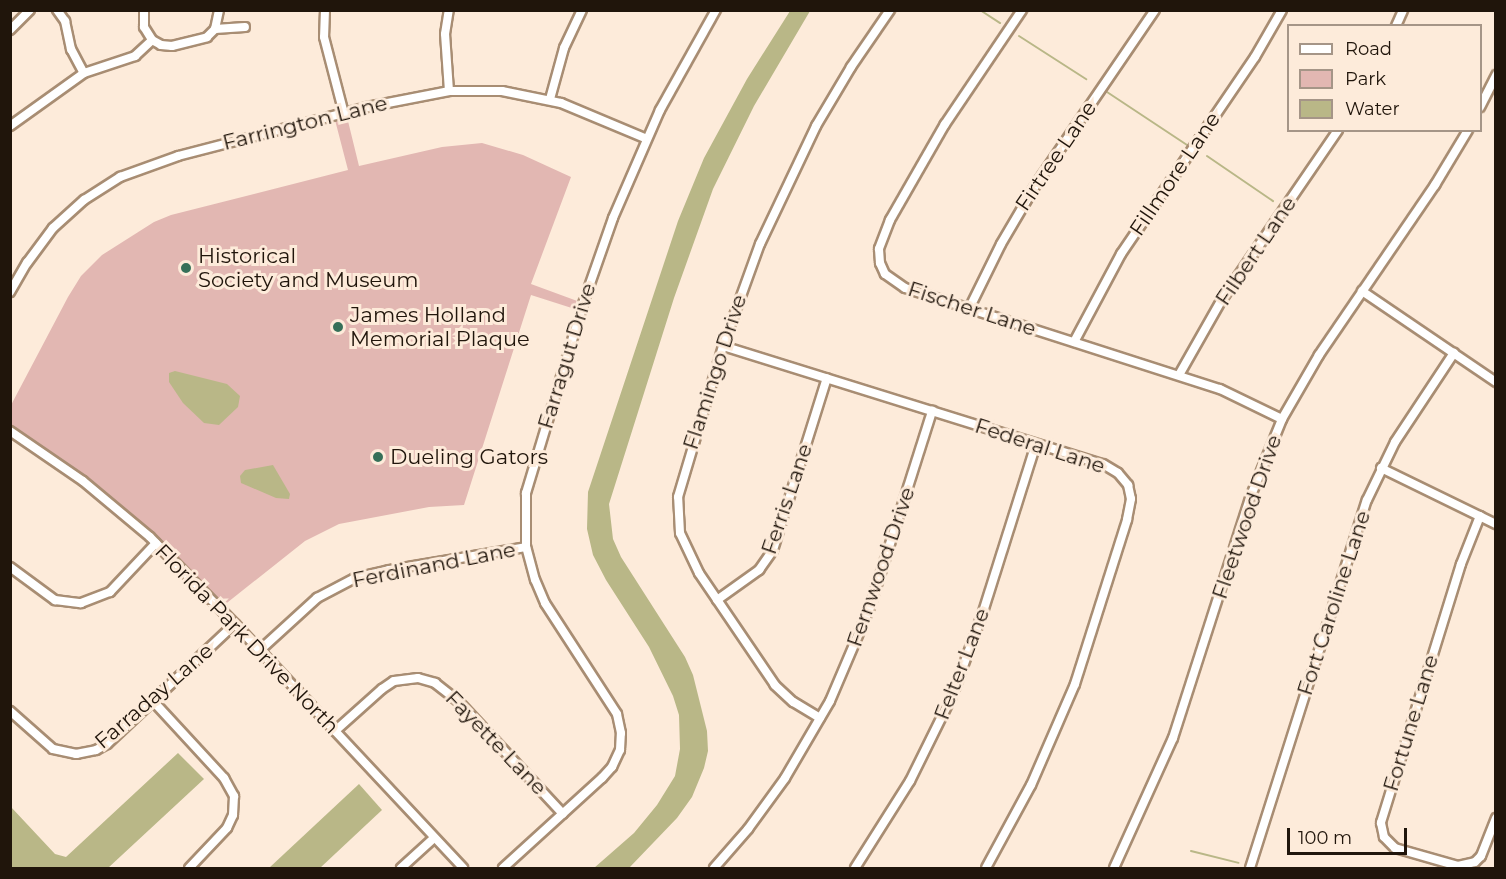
<!DOCTYPE html>
<html>
<head>
<meta charset="utf-8">
<style>
  body { margin:0 }
  #map { position:relative; width:1506px; height:879px; overflow:hidden; background:#fdebda; font-family:Montserrat,sans-serif }
  div>[style] { position:absolute }
  [style*='--x'] { left:calc(var(--x)*1px); top:calc(var(--y)*1px); width:calc(var(--w)*1px); rotate:calc(var(--a)*1deg) }
  .green>* { inset:0; background:#e2b7b2 }
  .water>* { inset:0; background:#b9b787 }
  .stream>* { height:2px; margin:-1px; padding:0 1px; transform-origin:1px; border-radius:1px; background:#b9b787 }
  .roads { filter:drop-shadow(2px 0 #a88d73) drop-shadow(-2px 0 #a88d73) drop-shadow(0 2px #a88d73) drop-shadow(0 -2px #a88d73) }
  .minor>* { height:8px; margin:-4px; padding:0 4px; transform-origin:4px; border-radius:4px; background:#fff }
  .dots>* { width:16px; height:16px; translate:-50% -50%; box-sizing:border-box; border:3px solid #fdebda; border-radius:50% }
  span { translate:-50% -50%; white-space:nowrap; text-align:center; line-height:1.15; -webkit-text-stroke:6px #fdebda; paint-order:stroke }
  .street-label { font-size:21px; color:#20150b }
  .poi-label { font-size:21px; color:#20150b }
  .left { translate:0 -50%; text-align:left }
  .frame { position:absolute; inset:0; border:12px solid #20150b; pointer-events:none }
  .legend { position:absolute; left:1287px; top:24px; width:195px; height:108px; box-sizing:border-box; background:#fdebda; border:2px solid #a59587; margin:0; padding:8px 10px; list-style:none; font-size:18px; color:#20150b }
  .legend li { display:flex; align-items:center; gap:12px; height:30px }
  .legend b { width:30px; border:2px solid #a59587 }
  .scale { position:absolute; left:1287px; top:828px; width:120px; height:27px; box-sizing:border-box; border:3px solid #20150b; border-top:0; padding-left:8px; font-size:18px; line-height:21px; white-space:nowrap; color:#20150b; -webkit-text-stroke:4px #fdebda; paint-order:stroke }
</style>
</head>
<body>
<div id="map">
  <div class="green">
    <i style="clip-path:polygon(347px 117px,359px 166px,442px 147px,482px 143px,523px 155px,571px 177px,531px 284px,580px 302px,578px 310px,531px 295px,464px 505px,429px 507px,339px 524px,305px 541px,223px 606px,114px 503px,57px 457px,11px 427px,10px 407px,68px 297px,81px 276px,102px 255px,154px 222px,171px 215px,348px 170px,335px 120px)"></i>
  </div>
  <div class="water">
    <i style="clip-path:polygon(790px 11px,810px 11px,754px 106px,713px 189px,674px 298px,609px 504px,613px 539px,621px 557px,685px 657px,693px 675px,707px 731px,708px 751px,704px 768px,692px 797px,677px 818px,629px 868px,594px 868px,634px 833px,657px 805px,675px 776px,680px 749px,679px 715px,673px 696px,649px 647px,606px 580px,593px 555px,587px 529px,588px 492px,678px 221px,704px 158px,747px 79px)"></i>
    <i style="clip-path:polygon(175px 371px,227px 384px,240px 396px,238px 407px,219px 425px,204px 423px,183px 403px,169px 382px,169px 373px)"></i>
    <i style="clip-path:polygon(273px 465px,290px 494px,289px 499px,276px 498px,241px 483px,240px 476px,245px 470px)"></i>
    <i style="clip-path:polygon(178px 753px,204px 779px,108px 868px,11px 868px,11px 807px,55px 854px,66px 857px)"></i>
    <i style="clip-path:polygon(359px 784px,382px 810px,320px 868px,269px 868px)"></i>
  </div>
  <div class="stream">
    <i style="--x:980;--y:10;--w:24;--a:33"></i>
    <i style="--x:1019;--y:36;--w:80;--a:32.7"></i>
    <i style="--x:1107;--y:92;--w:96;--a:33.5"></i>
    <i style="--x:1207;--y:156;--w:80;--a:34.3"></i>
    <i style="--x:1191;--y:851;--w:49;--a:14"></i>
  </div>
  <div class="roads">
    <div class="minor">
      <i style="--x:57;--y:10;--w:14;--a:54"></i>
      <i style="--x:65;--y:21;--w:29;--a:78"></i>
      <i style="--x:71;--y:49;--w:27;--a:62"></i>
      <i style="--x:144;--y:10;--w:17;--a:90"></i>
      <i style="--x:144;--y:27;--w:15;--a:58"></i>
      <i style="--x:325;--y:10;--w:27;--a:92"></i>
      <i style="--x:324;--y:37;--w:80;--a:75.4"></i>
      <i style="--x:1022;--y:10;--w:138;--a:124"></i>
      <i style="--x:945;--y:124;--w:111;--a:119.8"></i>
      <i style="--x:890;--y:220;--w:31;--a:111"></i>
      <i style="--x:879;--y:249;--w:14;--a:86"></i>
      <i style="--x:880;--y:263;--w:12;--a:66"></i>
      <i style="--x:885;--y:274;--w:24;--a:35"></i>
      <i style="--x:905;--y:288;--w:331;--a:17.8"></i>
      <i style="--x:1220;--y:389;--w:69;--a:25.8"></i>
      <i style="--x:1396;--y:26;--w:17;--a:-66"></i>
      <i style="--x:215;--y:29;--w:19;--a:-78"></i>
      <i style="--x:10;--y:30;--w:28;--a:-45"></i>
      <i style="--x:449;--y:91;--w:57;--a:-94"></i>
      <i style="--x:445;--y:34;--w:24;--a:-81"></i>
      <i style="--x:550;--y:99;--w:53;--a:-74.6"></i>
      <i style="--x:564;--y:48;--w:42;--a:-64.7"></i>
      <i style="--x:1480;--y:107;--w:36;--a:-63"></i>
      <i style="--x:10;--y:126;--w:91;--a:-35.6"></i>
      <i style="--x:84;--y:73;--w:54;--a:-18.4"></i>
      <i style="--x:135;--y:56;--w:23;--a:-43"></i>
      <i style="--x:152;--y:40;--w:10;--a:29"></i>
      <i style="--x:161;--y:45;--w:11;--a:5"></i>
      <i style="--x:172;--y:46;--w:36;--a:-14"></i>
      <i style="--x:207;--y:37;--w:11;--a:-45"></i>
      <i style="--x:215;--y:29;--w:30;--a:-4"></i>
      <i style="--x:1362;--y:291;--w:162;--a:34.2"></i>
      <i style="--x:10;--y:292;--w:34;--a:-60"></i>
      <i style="--x:27;--y:263;--w:44;--a:-53.4"></i>
      <i style="--x:53;--y:228;--w:42;--a:-42.1"></i>
      <i style="--x:84;--y:200;--w:43;--a:-32.6"></i>
      <i style="--x:120;--y:177;--w:62;--a:-19.9"></i>
      <i style="--x:178;--y:156;--w:195;--a:-14.5"></i>
      <i style="--x:367;--y:107;--w:84;--a:-11"></i>
      <i style="--x:449;--y:91;--w:53;--a:0"></i>
      <i style="--x:502;--y:91;--w:60;--a:11.5"></i>
      <i style="--x:561;--y:103;--w:93;--a:22.7"></i>
      <i style="--x:969;--y:309;--w:72;--a:-63.8"></i>
      <i style="--x:1001;--y:244;--w:71;--a:-59.5"></i>
      <i style="--x:1037;--y:183;--w:209;--a:-55.7"></i>
      <i style="--x:1074;--y:342;--w:100;--a:-61.9"></i>
      <i style="--x:1121;--y:254;--w:238;--a:-55.8"></i>
      <i style="--x:1255;--y:57;--w:54;--a:-60.1"></i>
      <i style="--x:723;--y:346;--w:398;--a:17.3"></i>
      <i style="--x:1103;--y:464;--w:17;--a:31"></i>
      <i style="--x:1118;--y:473;--w:16;--a:50"></i>
      <i style="--x:1128;--y:485;--w:14;--a:78"></i>
      <i style="--x:1131;--y:499;--w:21;--a:101"></i>
      <i style="--x:1127;--y:520;--w:172;--a:107.6"></i>
      <i style="--x:1075;--y:684;--w:110;--a:113.5"></i>
      <i style="--x:1031;--y:785;--w:94;--a:118.5"></i>
      <i style="--x:1179;--y:375;--w:85;--a:-60.4"></i>
      <i style="--x:1221;--y:301;--w:207;--a:-55.6"></i>
      <i style="--x:10;--y:431;--w:88;--a:34.4"></i>
      <i style="--x:83;--y:481;--w:87;--a:39.9"></i>
      <i style="--x:150;--y:537;--w:122;--a:45.7"></i>
      <i style="--x:235;--y:624;--w:334;--a:46.9"></i>
      <i style="--x:1381;--y:468;--w:128;--a:26"></i>
      <i style="--x:1480;--y:516;--w:52;--a:111.6"></i>
      <i style="--x:1461;--y:564;--w:271;--a:107.2"></i>
      <i style="--x:1381;--y:823;--w:14;--a:78"></i>
      <i style="--x:1384;--y:837;--w:16;--a:45"></i>
      <i style="--x:1395;--y:848;--w:66;--a:15.9"></i>
      <i style="--x:1458;--y:866;--w:17;--a:-13"></i>
      <i style="--x:1475;--y:862;--w:8;--a:-45"></i>
      <i style="--x:1481;--y:856;--w:41;--a:-68.5"></i>
      <i style="--x:10;--y:567;--w:56;--a:36.3"></i>
      <i style="--x:55;--y:600;--w:26;--a:7"></i>
      <i style="--x:81;--y:603;--w:31;--a:-21"></i>
      <i style="--x:110;--y:592;--w:67;--a:-46.8"></i>
      <i style="--x:717;--y:600;--w:52;--a:-35.5"></i>
      <i style="--x:759;--y:570;--w:24;--a:-55"></i>
      <i style="--x:773;--y:550;--w:180;--a:-72.6"></i>
      <i style="--x:259;--y:651;--w:79;--a:-42.4"></i>
      <i style="--x:317;--y:598;--w:43;--a:-27.8"></i>
      <i style="--x:355;--y:578;--w:35;--a:-13"></i>
      <i style="--x:389;--y:570;--w:139;--a:-9.5"></i>
      <i style="--x:153;--y:701;--w:105;--a:47.3"></i>
      <i style="--x:224;--y:778;--w:21;--a:61"></i>
      <i style="--x:234;--y:796;--w:19;--a:93"></i>
      <i style="--x:233;--y:815;--w:14;--a:115"></i>
      <i style="--x:227;--y:828;--w:55;--a:133.5"></i>
      <i style="--x:10;--y:711;--w:57;--a:41.5"></i>
      <i style="--x:53;--y:749;--w:24;--a:12"></i>
      <i style="--x:76;--y:754;--w:20;--a:-11"></i>
      <i style="--x:96;--y:750;--w:13;--a:-29"></i>
      <i style="--x:107;--y:744;--w:175;--a:-43.2"></i>
      <i style="--x:820;--y:718;--w:31;--a:-149"></i>
      <i style="--x:793;--y:702;--w:25;--a:-137"></i>
      <i style="--x:775;--y:685;--w:135;--a:-124.2"></i>
      <i style="--x:699;--y:573;--w:44;--a:-115.4"></i>
      <i style="--x:680;--y:533;--w:36;--a:-93"></i>
      <i style="--x:678;--y:497;--w:158;--a:-73.4"></i>
      <i style="--x:723;--y:346;--w:109;--a:-70.1"></i>
      <i style="--x:760;--y:244;--w:131;--a:-64.6"></i>
      <i style="--x:816;--y:126;--w:69;--a:-59.3"></i>
      <i style="--x:851;--y:67;--w:69;--a:-55.6"></i>
      <i style="--x:335;--y:731;--w:63;--a:-41.8"></i>
      <i style="--x:382;--y:689;--w:14;--a:-34"></i>
      <i style="--x:394;--y:681;--w:24;--a:-7"></i>
      <i style="--x:418;--y:678;--w:18;--a:16"></i>
      <i style="--x:435;--y:683;--w:29;--a:38"></i>
      <i style="--x:458;--y:701;--w:154;--a:47.1"></i>
      <i style="--x:401;--y:868;--w:45;--a:-42.3"></i>
      <i style="--x:503;--y:868;--w:134;--a:-42.3"></i>
      <i style="--x:602;--y:778;--w:15;--a:-48"></i>
      <i style="--x:612;--y:767;--w:19;--a:-65"></i>
      <i style="--x:620;--y:750;--w:17;--a:-87"></i>
      <i style="--x:621;--y:733;--w:19;--a:-102"></i>
      <i style="--x:617;--y:714;--w:132;--a:-123"></i>
      <i style="--x:545;--y:603;--w:25;--a:-113"></i>
      <i style="--x:535;--y:580;--w:34;--a:-105"></i>
      <i style="--x:526;--y:547;--w:54;--a:-90"></i>
      <i style="--x:526;--y:493;--w:201;--a:-73.2"></i>
      <i style="--x:584;--y:301;--w:88;--a:-70.7"></i>
      <i style="--x:613;--y:218;--w:118;--a:-66.5"></i>
      <i style="--x:660;--y:110;--w:115;--a:-60.8"></i>
      <i style="--x:714;--y:868;--w:52;--a:-48.9"></i>
      <i style="--x:748;--y:829;--w:63;--a:-54"></i>
      <i style="--x:785;--y:778;--w:89;--a:-59.7"></i>
      <i style="--x:830;--y:701;--w:102;--a:-66.9"></i>
      <i style="--x:870;--y:607;--w:206;--a:-72.4"></i>
      <i style="--x:855;--y:868;--w:103;--a:-57.7"></i>
      <i style="--x:910;--y:781;--w:97;--a:-63.7"></i>
      <i style="--x:953;--y:694;--w:87;--a:-69.9"></i>
      <i style="--x:983;--y:612;--w:176;--a:-72.5"></i>
      <i style="--x:1114;--y:868;--w:143;--a:-65.6"></i>
      <i style="--x:1173;--y:738;--w:252;--a:-72.2"></i>
      <i style="--x:1250;--y:498;--w:85;--a:-67.9"></i>
      <i style="--x:1282;--y:419;--w:74;--a:-60"></i>
      <i style="--x:1319;--y:355;--w:206;--a:-55.7"></i>
      <i style="--x:1435;--y:185;--w:64;--a:-59"></i>
      <i style="--x:1250;--y:868;--w:386;--a:-72.4"></i>
      <i style="--x:1367;--y:500;--w:64;--a:-64.2"></i>
      <i style="--x:1395;--y:442;--w:107;--a:-56.5"></i>
    </div>
  </div>
  <div class="dots">
    <i style="left:186px;top:268px;background:#367059"></i>
    <i style="left:338px;top:327px;background:#367059"></i>
    <i style="left:378px;top:457px;background:#367059"></i>
  </div>
  <div class="street-label">
    <span style="left:305px;top:123px;rotate:-14deg">Farrington Lane</span>
    <span style="left:1056px;top:156px;rotate:-56deg">Firtree Lane</span>
    <span style="left:1175px;top:174px;rotate:-56deg">Fillmore Lane</span>
    <span style="left:1256px;top:251px;rotate:-56deg">Filbert Lane</span>
    <span style="left:972px;top:309px;rotate:18deg">Fischer Lane</span>
    <span style="left:567px;top:356px;rotate:-73deg">Farragut Drive</span>
    <span style="left:715px;top:372px;rotate:-72deg">Flamingo Drive</span>
    <span style="left:1040px;top:446px;rotate:18deg">Federal Lane</span>
    <span style="left:787px;top:499px;rotate:-71deg">Ferris Lane</span>
    <span style="left:1247px;top:517px;rotate:-71deg">Fleetwood Drive</span>
    <span style="left:434px;top:565px;rotate:-11deg">Ferdinand Lane</span>
    <span style="left:881px;top:567px;rotate:-71deg">Fernwood Drive</span>
    <span style="left:1334px;top:603px;rotate:-72deg">Fort Caroline Lane</span>
    <span style="left:247px;top:639px;rotate:46deg">Florida Park Drive North</span>
    <span style="left:962px;top:664px;rotate:-69deg">Felter Lane</span>
    <span style="left:154px;top:696px;rotate:-41deg">Farraday Lane</span>
    <span style="left:1411px;top:723px;rotate:-73deg">Fortune Lane</span>
    <span style="left:496px;top:743px;rotate:46deg">Fayette Lane</span>
  </div>
  <div class="poi-label">
    <span class="left" style="left:198px;top:268px">Historical<br>Society and Museum</span>
    <span class="left" style="left:350px;top:327px">James Holland<br>Memorial Plaque</span>
    <span class="left" style="left:390px;top:457px">Dueling Gators</span>
  </div>
  <div class="frame"></div>
  <ul class="legend">
  <li><b style="height:8px;background:#fff"></b>Road</li>
  <li><b style="height:16px;background:#e2b7b2"></b>Park</li>
  <li><b style="height:16px;background:#b9b787"></b>Water</li>
  </ul>
  <div class="scale">100 m</div>
</div>
</body>
</html>
